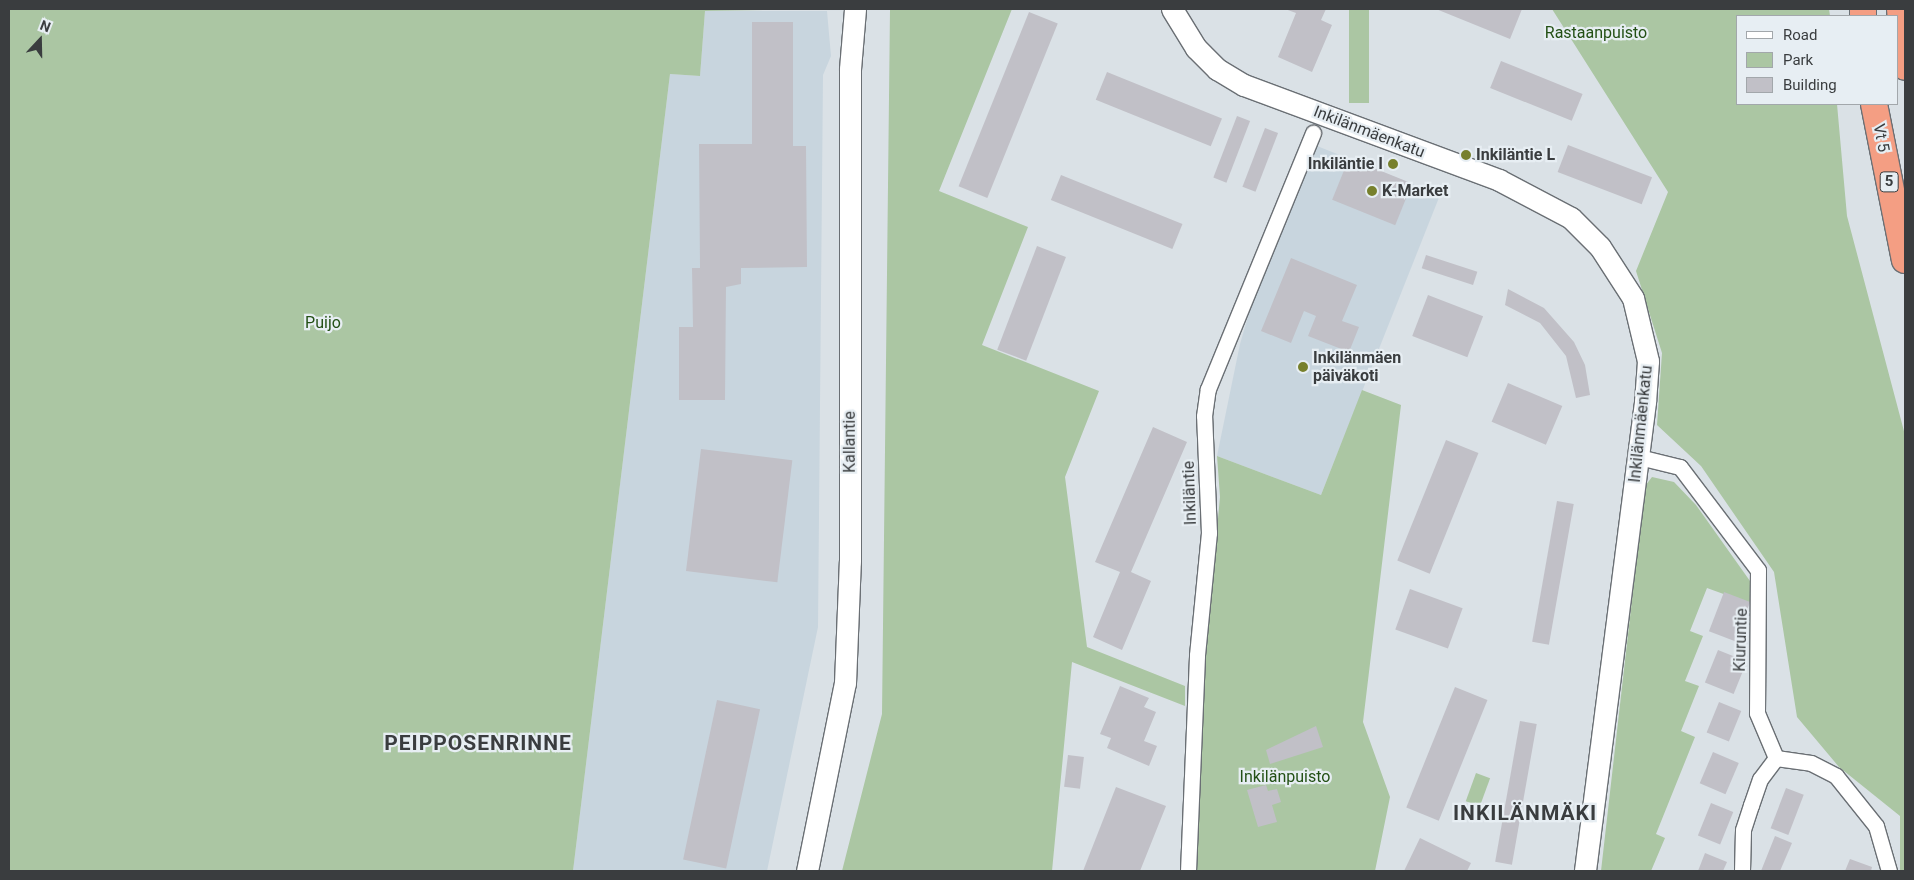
<!DOCTYPE html>
<html>
<head>
<meta charset="utf-8">
<style>
  body { margin:0 }
  #map { position:relative; width:1914px; height:880px; overflow:hidden; background:#dae1e6; font-family:Roboto,sans-serif }
  div>[style] { position:absolute }
  [style*='--x'] { left:calc(var(--x)*1px); top:calc(var(--y)*1px); width:calc(var(--w)*1px); rotate:calc(var(--a)*1deg) }
  .built>* { inset:0; background:#c8d5de }
  .green>* { inset:0; background:#abc6a3; transform-origin:0 0 }
  .building>* { inset:0; background:#c1c0c7; transform-origin:0 0 }
  .roads { filter:drop-shadow(1px 0 #6a6f74) drop-shadow(-1px 0 #6a6f74) drop-shadow(0 1px #6a6f74) drop-shadow(0 -1px #6a6f74) }
  .street>* { height:15px; margin:-7.5px; padding:0 7.5px; transform-origin:7.5px; border-radius:7.5px; background:#fff }
  .secondary>* { height:21px; margin:-10.5px; padding:0 10.5px; transform-origin:10.5px; border-radius:10.5px; background:#fff }
  .highway>* { height:26px; margin:-13px; padding:0 13px; transform-origin:13px; border-radius:13px; background:#f49e83 }
  .dots>* { width:14px; height:14px; translate:-50% -50%; box-sizing:border-box; border:2px solid #e7eef3; border-radius:50% }
  span { translate:-50% -50%; white-space:nowrap; text-align:center; line-height:1.15; -webkit-text-stroke:4.5px #e7eef3; paint-order:stroke }
  .shield-label span { padding:1px 4px; background:#e7eef3; border:1px solid; border-radius:4px; -webkit-text-stroke-width:0 }
  .shield-label { font-size:15px; color:#3a3d3f; font-weight:700 }
  .park-label { font-size:16px; color:#235015 }
  .street-label { font-size:16px; color:#3a3d3f }
  .poi-label { font-size:16px; color:#3a3d3f; font-weight:700 }
  .left { translate:0 -50%; text-align:left }
  .right { translate:-100% -50%; text-align:right }
  .district-label { font-size:21px; color:#3a3d3f; font-weight:700; letter-spacing:1px }
  .frame { position:absolute; inset:0; border:10px solid #3a3d3f; pointer-events:none }
  .legend { position:absolute; left:1736px; top:15px; width:162px; height:90px; box-sizing:border-box; background:#e7eef3; border:1px solid #a2a7ab; margin:0; padding:6px 9px; list-style:none; font-size:15px; color:#3a3d3f }
  .legend li { display:flex; align-items:center; gap:10px; height:25px }
  .legend b { width:25px; border:1px solid #a2a7ab }
  .north { position:absolute; left:15px; top:15px; width:50px; height:50px; -webkit-text-stroke:4px #e7eef3; paint-order:stroke; rotate:21deg; font-size:14px; font-weight:700; line-height:20px; text-align:center; color:#3a3d3f }
  .north::after { content:''; display:block; margin:auto; width:18px; height:22px; background:#3a3d3f; clip-path:polygon(50% 0,100% 100%,50% 72%,0 100%) }
</style>
</head>
<body>
<div id="map">
  <div class="built">
    <i style="clip-path:polygon(705px 11px,827px 11px,831px 56px,823px 75px,818px 627px,767px 871px,573px 871px,670px 74px,700px 76px)"></i>
    <i style="clip-path:polygon(1307px 142px,1440px 195px,1321px 495px,1217px 456px,1240px 344px,1277px 218px)"></i>
  </div>
  <div class="green">
    <i style="clip-path:polygon(9px 9px,828px 9px,705px 11px,700px 76px,670px 74px,573px 871px,9px 871px)"></i>
    <i style="clip-path:polygon(890px 9px,1012px 9px,939px 191px,1028px 227px,982px 345px,1099px 391px,1065px 477px,1087px 647px,1185px 686px,1185px 706px,1072px 662px,1052px 871px,842px 871px,882px 714px)"></i>
    <i style="left:1349px;top:9px;width:20px;height:94px"></i>
    <i style="clip-path:polygon(1552px 9px,1829px 9px,1830px 16px,1738px 16px,1738px 104px,1837px 104px,1847px 216px,1905px 435px,1905px 871px,1900px 871px,1900px 816px,1839px 767px,1797px 717px,1774px 572px,1701px 466px,1657px 425px,1662px 353px,1636px 271px,1668px 192px)"></i>
    <i style="clip-path:polygon(1362px 390px,1401px 405px,1363px 722px,1390px 797px,1375px 871px,1195px 871px,1193px 788px,1220px 497px,1217px 456px,1321px 495px)"></i>
    <i style="clip-path:polygon(1652px 477px,1674px 482px,1696px 505px,1750px 581px,1751px 604px,1707px 588px,1690px 631px,1703px 636px,1685px 681px,1699px 686px,1681px 731px,1695px 737px,1656px 834px,1665px 838px,1651px 871px,1601px 871px,1645px 486px)"></i>
    <i style="left:1476px;top:773px;width:15px;height:30px;rotate:20deg"></i>
  </div>
  <div class="building">
    <i style="clip-path:polygon(1285px 9px,1326px 9px,1321px 20px,1332px 25px,1312px 72px,1278px 57px,1296px 13px)"></i>
    <i style="clip-path:polygon(1436px 9px,1522px 9px,1510px 39px)"></i>
    <i style="left:1029px;top:12px;width:31px;height:188px;rotate:22deg"></i>
    <i style="clip-path:polygon(752px 22px,793px 22px,793px 146px,806px 146px,807px 267px,741px 268px,741px 284px,726px 287px,725px 400px,679px 400px,679px 327px,693px 327px,692px 268px,700px 268px,699px 144px,752px 144px)"></i>
    <i style="left:1501px;top:61px;width:88px;height:29px;rotate:22deg"></i>
    <i style="left:1107px;top:72px;width:124px;height:30px;rotate:22deg"></i>
    <i style="left:1237px;top:116px;width:14px;height:66px;rotate:21deg"></i>
    <i style="left:1265px;top:128px;width:14px;height:63px;rotate:21deg"></i>
    <i style="left:1568px;top:145px;width:90px;height:29px;rotate:21deg"></i>
    <i style="left:1349px;top:158px;width:68px;height:45px;rotate:22deg"></i>
    <i style="left:1061px;top:175px;width:131px;height:27px;rotate:22deg"></i>
    <i style="left:1037px;top:246px;width:31px;height:111px;rotate:21deg"></i>
    <i style="left:1426px;top:255px;width:54px;height:14px;rotate:18deg"></i>
    <i style="clip-path:polygon(1291px 258px,1357px 285px,1342px 321px,1359px 327px,1349px 352px,1308px 336px,1316px 316px,1304px 311px,1291px 343px,1261px 331px)"></i>
    <i style="clip-path:polygon(1508px 289px,1544px 308px,1574px 342px,1585px 365px,1590px 395px,1576px 398px,1566px 356px,1540px 323px,1505px 305px)"></i>
    <i style="left:1428px;top:295px;width:59px;height:44px;rotate:21deg"></i>
    <i style="left:1508px;top:383px;width:59px;height:42px;rotate:23deg"></i>
    <i style="clip-path:polygon(1153px 427px,1187px 442px,1131px 572px,1151px 581px,1122px 650px,1093px 637px,1120px 572px,1095px 562px)"></i>
    <i style="left:1446px;top:440px;width:35px;height:130px;rotate:22deg"></i>
    <i style="left:701px;top:449px;width:92px;height:123px;rotate:7deg"></i>
    <i style="left:1557px;top:501px;width:17px;height:143px;rotate:10deg"></i>
    <i style="left:1410px;top:589px;width:56px;height:43px;rotate:20deg"></i>
    <i style="left:1724px;top:592px;width:28px;height:42px;rotate:21deg"></i>
    <i style="left:1718px;top:650px;width:31px;height:35px;rotate:22deg"></i>
    <i style="clip-path:polygon(1120px 686px,1149px 698px,1144px 707px,1156px 712px,1144px 741px,1157px 746px,1149px 766px,1107px 748px,1111px 738px,1100px 734px)"></i>
    <i style="left:1455px;top:687px;width:35px;height:130px;rotate:22deg"></i>
    <i style="left:717px;top:700px;width:44px;height:163px;rotate:12deg"></i>
    <i style="left:1719px;top:702px;width:24px;height:33px;rotate:22deg"></i>
    <i style="left:1520px;top:721px;width:17px;height:143px;rotate:10deg"></i>
    <i style="clip-path:polygon(1316px 726px,1323px 747px,1270px 764px,1266px 750px)"></i>
    <i style="left:1713px;top:752px;width:28px;height:34px;rotate:23deg"></i>
    <i style="left:1068px;top:755px;width:16px;height:32px;rotate:7deg"></i>
    <i style="clip-path:polygon(1266px 785px,1268px 791px,1277px 789px,1281px 802px,1272px 805px,1277px 822px,1258px 827px,1247px 790px)"></i>
    <i style="clip-path:polygon(1116px 787px,1166px 806px,1140px 871px,1083px 871px)"></i>
    <i style="left:1786px;top:788px;width:19px;height:43px;rotate:21deg"></i>
    <i style="left:1711px;top:803px;width:24px;height:35px;rotate:22deg"></i>
    <i style="clip-path:polygon(1775px 836px,1792px 843px,1780px 871px,1761px 871px)"></i>
    <i style="clip-path:polygon(1420px 838px,1471px 863px,1467px 871px,1404px 871px)"></i>
    <i style="clip-path:polygon(1705px 853px,1727px 862px,1723px 871px,1698px 871px)"></i>
    <i style="clip-path:polygon(1850px 859px,1872px 867px,1871px 871px,1845px 871px)"></i>
  </div>
  <div class="roads">
    <div class="street">
      <i style="--x:1639;--y:457;--w:42;--a:13.7"></i>
      <i style="--x:1680;--y:467;--w:129;--a:52.9"></i>
      <i style="--x:1758;--y:570;--w:143;--a:90.4"></i>
      <i style="--x:1757;--y:713;--w:49;--a:67.1"></i>
      <i style="--x:1776;--y:758;--w:26;--a:127"></i>
      <i style="--x:1760;--y:779;--w:28;--a:109"></i>
      <i style="--x:1751;--y:805;--w:26;--a:108"></i>
      <i style="--x:1743;--y:830;--w:41;--a:91.4"></i>
      <i style="--x:1776;--y:758;--w:35;--a:8"></i>
      <i style="--x:1811;--y:763;--w:28;--a:27"></i>
      <i style="--x:1836;--y:776;--w:64;--a:51.3"></i>
      <i style="--x:1876;--y:826;--w:47;--a:73.9"></i>
      <i style="--x:1188;--y:871;--w:216;--a:-87.6"></i>
      <i style="--x:1197;--y:655;--w:123;--a:-84.4"></i>
      <i style="--x:1209;--y:533;--w:117;--a:-92.4"></i>
      <i style="--x:1204;--y:416;--w:27;--a:-82"></i>
      <i style="--x:1208;--y:389;--w:277;--a:-67.7"></i>
    </div>
    <div class="secondary">
      <i style="--x:1172;--y:9;--w:46;--a:58.4"></i>
      <i style="--x:1196;--y:48;--w:30;--a:45"></i>
      <i style="--x:1217;--y:69;--w:31;--a:31"></i>
      <i style="--x:1244;--y:85;--w:272;--a:20.4"></i>
      <i style="--x:1499;--y:180;--w:81;--a:27.8"></i>
      <i style="--x:1571;--y:218;--w:41;--a:45"></i>
      <i style="--x:1600;--y:247;--w:61;--a:57.1"></i>
      <i style="--x:1633;--y:298;--w:65;--a:76.6"></i>
      <i style="--x:1648;--y:361;--w:41;--a:94.2"></i>
      <i style="--x:1645;--y:402;--w:473;--a:97.3"></i>
      <i style="--x:807;--y:871;--w:192;--a:-78.6"></i>
      <i style="--x:845;--y:683;--w:122;--a:-87.7"></i>
      <i style="--x:850;--y:561;--w:492;--a:-90"></i>
      <i style="--x:850;--y:69;--w:60;--a:-85.2"></i>
    </div>
    <div class="highway">
      <i style="--x:1863;--y:9;--w:7;--a:90"></i>
      <i style="--x:1900;--y:9;--w:58;--a:85.1"></i>
      <i style="--x:1874;--y:104;--w:159;--a:78.8"></i>
    </div>
  </div>
  <div class="dots">
    <i style="left:1466px;top:155px;background:#77802c"></i>
    <i style="left:1393px;top:164px;background:#77802c"></i>
    <i style="left:1372px;top:191px;background:#77802c"></i>
    <i style="left:1303px;top:367px;background:#77802c"></i>
  </div>
  <div class="shield-label">
    <span style="left:1889px;top:182px">5</span>
  </div>
  <div class="park-label">
    <span style="left:1596px;top:33px">Rastaanpuisto</span>
    <span style="left:323px;top:323px">Puijo</span>
    <span style="left:1285px;top:777px">Inkilänpuisto</span>
  </div>
  <div class="street-label">
    <span style="left:1369px;top:132px;rotate:21deg">Inkilänmäenkatu</span>
    <span style="left:1881px;top:138px;rotate:79deg">Vt 5</span>
    <span style="left:1641px;top:424px;rotate:-84deg">Inkilänmäenkatu</span>
    <span style="left:850px;top:442px;rotate:-90deg">Kallantie</span>
    <span style="left:1190px;top:493px;rotate:-92deg">Inkiläntie</span>
    <span style="left:1741px;top:640px;rotate:-88deg">Kiuruntie</span>
  </div>
  <div class="poi-label">
    <span class="left" style="left:1476px;top:155px">Inkiläntie L</span>
    <span class="right" style="left:1383px;top:164px">Inkiläntie I</span>
    <span class="left" style="left:1382px;top:191px">K-Market</span>
    <span class="left" style="left:1313px;top:367px">Inkilänmäen<br>päiväkoti</span>
  </div>
  <div class="district-label">
    <span style="left:478px;top:743px">PEIPPOSENRINNE</span>
    <span style="left:1525px;top:813px">INKILÄNMÄKI</span>
  </div>
  <div class="frame"></div>
  <ul class="legend">
  <li><b style="height:6px;background:#fff"></b>Road</li>
  <li><b style="height:14px;background:#abc6a3"></b>Park</li>
  <li><b style="height:14px;background:#c1c0c7"></b>Building</li>
  </ul>
  <div class="north">N</div>
</div>
</body>
</html>
